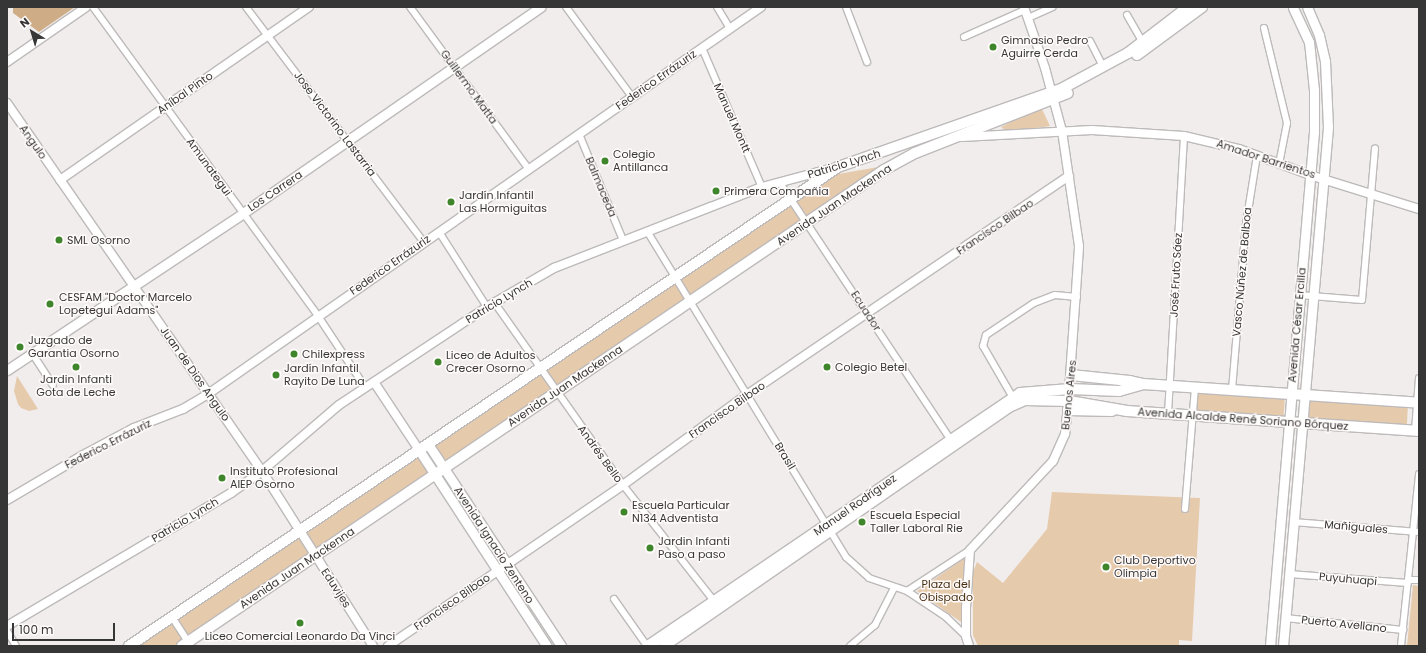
<!DOCTYPE html>
<html>
<head>
<meta charset="utf-8">
<style>
  body { margin:0 }
  #map { position:relative; width:1426px; height:653px; overflow:hidden; background:#f1eded; font-family:Poppins,sans-serif }
  div>[style] { position:absolute }
  [style*='--x'] { left:calc(var(--x)*1px); top:calc(var(--y)*1px); width:calc(var(--w)*1px); rotate:calc(var(--a)*1deg) }
  .green>* { inset:0; background:#e6caac; transform-origin:0 0 }
  .forest>* { inset:0; background:#ceac86 }
  .roads { filter:drop-shadow(1px 0 #bebaba) drop-shadow(-1px 0 #bebaba) drop-shadow(0 1px #bebaba) drop-shadow(0 -1px #bebaba) }
  .minor>* { height:6px; margin:-3px; padding:0 3px; transform-origin:3px; border-radius:3px; background:#fff }
  .tertiary>* { height:8px; margin:-4px; padding:0 4px; transform-origin:4px; border-radius:4px; background:#fff }
  .secondary>* { height:9px; margin:-4.5px; padding:0 4.5px; transform-origin:4.5px; border-radius:4.5px; background:#fff }
  .primary>* { height:10px; margin:-5px; padding:0 5px; transform-origin:5px; border-radius:5px; background:#fff }
  .dots>* { width:11px; height:11px; translate:-50% -50%; box-sizing:border-box; border:2px solid #fffbfa; border-radius:50% }
  span { translate:-50% -50%; white-space:nowrap; text-align:center; line-height:1.15; -webkit-text-stroke:3px #fffbfa; paint-order:stroke }
  .poi-label { font-size:11px; color:#373636 }
  .left { translate:0 -50%; text-align:left }
  .street-label { font-size:11px; color:#373636 }
  .park-label { font-size:11px; color:#483012 }
  .frame { position:absolute; inset:0; border:8px solid #373636; pointer-events:none }
  .north { position:absolute; left:12px; top:12px; width:40px; height:40px; -webkit-text-stroke:3px #fffbfa; paint-order:stroke; rotate:322deg; font-size:11px; font-weight:700; line-height:16px; text-align:center; color:#373636 }
  .north::after { content:''; display:block; margin:auto; width:14px; height:18px; background:#373636; clip-path:polygon(50% 0,100% 100%,50% 72%,0 100%) }
  .scale { position:absolute; left:12px; top:623px; width:103px; height:18px; box-sizing:border-box; border:2px solid #373636; border-top:0; padding-left:5px; font-size:12px; line-height:14px; white-space:nowrap; color:#373636; -webkit-text-stroke:3px #fffbfa; paint-order:stroke }
</style>
</head>
<body>
<div id="map">
  <div class="green">
    <i style="clip-path:polygon(1041px 107px,1050px 126px,1008px 132px,1001px 127px)"></i>
    <i style="clip-path:polygon(884px 166px,177px 646px,132px 646px,827px 176px)"></i>
    <i style="clip-path:polygon(17px 376px,38px 409px,29px 411px,21px 408px,18px 404px,14px 391px)"></i>
    <i style="left:1196px;top:392px;width:89px;height:19px;rotate:4deg"></i>
    <i style="left:1307px;top:401px;width:101px;height:20px;rotate:3deg"></i>
    <i style="clip-path:polygon(1052px 492px,1200px 498px,1192px 641px,1179px 640px,1179px 646px,978px 646px,973px 635px,973px 572px,977px 562px,1003px 583px,1047px 529px)"></i>
    <i style="clip-path:polygon(965px 558px,961px 622px,917px 591px)"></i>
    <i style="clip-path:polygon(1413px 585px,1419px 586px,1419px 646px,1407px 646px)"></i>
  </div>
  <div class="forest">
    <i style="clip-path:polygon(13px 7px,75px 7px,39px 32px,13px 13px)"></i>
  </div>
  <div class="roads">
    <div class="minor">
      <i style="--x:93;--y:7;--w:382;--a:53.9"></i>
      <i style="--x:318;--y:316;--w:85;--a:56.5"></i>
      <i style="--x:246;--y:7;--w:293;--a:52.9"></i>
      <i style="--x:410;--y:7;--w:200;--a:53.8"></i>
      <i style="--x:566;--y:7;--w:112;--a:53.7"></i>
      <i style="--x:717;--y:7;--w:26;--a:59"></i>
      <i style="--x:846;--y:7;--w:59;--a:69.1"></i>
      <i style="--x:1127;--y:15;--w:32;--a:60"></i>
      <i style="--x:1028;--y:18;--w:27;--a:-24"></i>
      <i style="--x:1264;--y:28;--w:98;--a:76.4"></i>
      <i style="--x:1287;--y:123;--w:42;--a:101"></i>
      <i style="--x:964;--y:37;--w:67;--a:-23.9"></i>
      <i style="--x:1090;--y:41;--w:30;--a:63"></i>
      <i style="--x:702;--y:48;--w:151;--a:66.7"></i>
      <i style="--x:579;--y:134;--w:115;--a:67.5"></i>
      <i style="--x:780;--y:183;--w:307;--a:56.4"></i>
      <i style="--x:647;--y:231;--w:382;--a:58.6"></i>
      <i style="--x:846;--y:557;--w:31;--a:42"></i>
      <i style="--x:869;--y:578;--w:40;--a:18.9"></i>
      <i style="--x:907;--y:591;--w:47;--a:33.7"></i>
      <i style="--x:946;--y:617;--w:28;--a:44"></i>
      <i style="--x:439;--y:232;--w:89;--a:57.4"></i>
      <i style="--x:1299;--y:295;--w:63;--a:4.5"></i>
      <i style="--x:1362;--y:300;--w:152;--a:-85.1"></i>
      <i style="--x:494;--y:302;--w:224;--a:54.8"></i>
      <i style="--x:623;--y:485;--w:147;--a:51.9"></i>
      <i style="--x:32;--y:353;--w:38;--a:57"></i>
      <i style="--x:1232;--y:390;--w:167;--a:-85.2"></i>
      <i style="--x:1246;--y:224;--w:70;--a:-80.9"></i>
      <i style="--x:1012;--y:396;--w:58;--a:-120.1"></i>
      <i style="--x:983;--y:346;--w:11;--a:-75"></i>
      <i style="--x:986;--y:335;--w:58;--a:-33.7"></i>
      <i style="--x:1034;--y:303;--w:22;--a:-21"></i>
      <i style="--x:1055;--y:295;--w:22;--a:5"></i>
      <i style="--x:1168;--y:414;--w:278;--a:-86.7"></i>
      <i style="--x:1415;--y:431;--w:53;--a:-85.7"></i>
      <i style="--x:1185;--y:509;--w:121;--a:-85.3"></i>
      <i style="--x:1293;--y:522;--w:126;--a:4.5"></i>
      <i style="--x:1289;--y:574;--w:119;--a:4.3"></i>
      <i style="--x:1408;--y:580;--w:11;--a:0"></i>
      <i style="--x:907;--y:591;--w:75;--a:-33.1"></i>
      <i style="--x:614;--y:599;--w:57;--a:54.9"></i>
      <i style="--x:172;--y:617;--w:35;--a:57"></i>
      <i style="--x:1285;--y:618;--w:119;--a:5.8"></i>
      <i style="--x:7;--y:631;--w:17;--a:59"></i>
      <i style="--x:850;--y:646;--w:33;--a:-40"></i>
      <i style="--x:875;--y:625;--w:42;--a:-62.8"></i>
      <i style="--x:1401;--y:646;--w:173;--a:-84"></i>
    </div>
    <div class="tertiary">
      <i style="--x:7;--y:62;--w:96;--a:-34.8"></i>
      <i style="--x:7;--y:103;--w:448;--a:55.3"></i>
      <i style="--x:262;--y:471;--w:207;--a:57.6"></i>
      <i style="--x:962;--y:137;--w:130;--a:-3.1"></i>
      <i style="--x:1092;--y:130;--w:92;--a:3.7"></i>
      <i style="--x:1184;--y:136;--w:57;--a:13.3"></i>
      <i style="--x:1239;--y:149;--w:76;--a:20.1"></i>
      <i style="--x:1310;--y:175;--w:114;--a:17.3"></i>
      <i style="--x:60;--y:180;--w:303;--a:-34.8"></i>
      <i style="--x:374;--y:382;--w:82;--a:56.5"></i>
      <i style="--x:7;--y:500;--w:88;--a:-30.6"></i>
      <i style="--x:83;--y:455;--w:58;--a:-27.9"></i>
      <i style="--x:134;--y:428;--w:53;--a:-21.2"></i>
      <i style="--x:183;--y:409;--w:29;--a:-31"></i>
      <i style="--x:208;--y:394;--w:675;--a:-34.99"></i>
      <i style="--x:7;--y:626;--w:261;--a:-30.7"></i>
      <i style="--x:231;--y:493;--w:38;--a:-35"></i>
      <i style="--x:262;--y:471;--w:101;--a:-40.6"></i>
      <i style="--x:339;--y:405;--w:178;--a:-33.5"></i>
      <i style="--x:487;--y:307;--w:78;--a:-30.2"></i>
      <i style="--x:554;--y:268;--w:223;--a:-21.3"></i>
      <i style="--x:762;--y:187;--w:73;--a:-15"></i>
      <i style="--x:388;--y:646;--w:285;--a:-34.4"></i>
      <i style="--x:623;--y:485;--w:155;--a:-36.1"></i>
      <i style="--x:748;--y:394;--w:388;--a:-34.2"></i>
      <i style="--x:969;--y:646;--w:10;--a:-107"></i>
      <i style="--x:966;--y:636;--w:28;--a:-90"></i>
      <i style="--x:966;--y:608;--w:58;--a:-86.1"></i>
      <i style="--x:970;--y:550;--w:122;--a:-47"></i>
      <i style="--x:1053;--y:461;--w:30;--a:-66"></i>
      <i style="--x:1065;--y:434;--w:29;--a:-84"></i>
      <i style="--x:1068;--y:405;--w:159;--a:-86"></i>
      <i style="--x:1079;--y:246;--w:116;--a:-98.4"></i>
      <i style="--x:1062;--y:131;--w:65;--a:-105.1"></i>
      <i style="--x:1045;--y:68;--w:65;--a:-109"></i>
    </div>
    <div class="secondary">
      <i style="--x:7;--y:370;--w:283;--a:-33.6"></i>
      <i style="--x:243;--y:213;--w:362;--a:-34.7"></i>
      <i style="--x:428;--y:444;--w:242;--a:56.6"></i>
      <i style="--x:419;--y:450;--w:234;--a:56.9"></i>
      <i style="--x:1270;--y:646;--w:516;--a:-85.11"></i>
      <i style="--x:1314;--y:132;--w:42;--a:-90"></i>
      <i style="--x:1314;--y:90;--w:48;--a:-95.9"></i>
      <i style="--x:1309;--y:42;--w:38;--a:-115"></i>
      <i style="--x:1283;--y:646;--w:521;--a:-85.04"></i>
      <i style="--x:1328;--y:127;--w:66;--a:-92.6"></i>
      <i style="--x:1325;--y:61;--w:27;--a:-103"></i>
      <i style="--x:1319;--y:35;--w:30;--a:-113"></i>
    </div>
    <div class="primary">
      <i style="--x:1137;--y:55;--w:81;--a:-36.4"></i>
      <i style="--x:1071;--y:375;--w:59;--a:5.8"></i>
      <i style="--x:1130;--y:381;--w:13;--a:13"></i>
      <i style="--x:1068;--y:410;--w:44;--a:1.3"></i>
      <i style="--x:129;--y:646;--w:856;--a:-34.04"></i>
      <i style="--x:838;--y:167;--w:238;--a:-19.3"></i>
      <i style="--x:1063;--y:88;--w:74;--a:-28.3"></i>
      <i style="--x:1128;--y:53;--w:76;--a:-37.5"></i>
      <i style="--x:182;--y:646;--w:848;--a:-34.14"></i>
      <i style="--x:884;--y:170;--w:35;--a:-29"></i>
      <i style="--x:915;--y:153;--w:164;--a:-21.4"></i>
      <i style="--x:648;--y:646;--w:450;--a:-34.2"></i>
      <i style="--x:1020;--y:393;--w:50;--a:-4.6"></i>
      <i style="--x:1070;--y:389;--w:49;--a:2.3"></i>
      <i style="--x:1119;--y:391;--w:25;--a:-16"></i>
      <i style="--x:1143;--y:384;--w:277;--a:3.9"></i>
      <i style="--x:664;--y:646;--w:420;--a:-34.7"></i>
      <i style="--x:1009;--y:407;--w:17;--a:-24"></i>
      <i style="--x:1025;--y:400;--w:44;--a:1.3"></i>
      <i style="--x:1069;--y:401;--w:59;--a:9.8"></i>
      <i style="--x:1127;--y:411;--w:293;--a:3.9"></i>
    </div>
  </div>
  <div class="dots">
    <i style="left:993px;top:47px;background:#3e852b"></i>
    <i style="left:605px;top:161px;background:#3e852b"></i>
    <i style="left:716px;top:191px;background:#3e852b"></i>
    <i style="left:451px;top:202px;background:#3e852b"></i>
    <i style="left:59px;top:240px;background:#3e852b"></i>
    <i style="left:50px;top:304px;background:#3e852b"></i>
    <i style="left:20px;top:347px;background:#3e852b"></i>
    <i style="left:294px;top:354px;background:#3e852b"></i>
    <i style="left:438px;top:362px;background:#3e852b"></i>
    <i style="left:76px;top:367px;background:#3e852b"></i>
    <i style="left:827px;top:367px;background:#3e852b"></i>
    <i style="left:276px;top:375px;background:#3e852b"></i>
    <i style="left:222px;top:478px;background:#3e852b"></i>
    <i style="left:624px;top:512px;background:#3e852b"></i>
    <i style="left:862px;top:522px;background:#3e852b"></i>
    <i style="left:650px;top:548px;background:#3e852b"></i>
    <i style="left:1106px;top:567px;background:#3e852b"></i>
    <i style="left:300px;top:623px;background:#3e852b"></i>
  </div>
  <div class="poi-label">
    <span class="left" style="left:1001px;top:47px">Gimnasio Pedro<br>Aguirre Cerda</span>
    <span class="left" style="left:613px;top:161px">Colegio<br>Antillanca</span>
    <span class="left" style="left:724px;top:191px">Primera Compañia</span>
    <span class="left" style="left:459px;top:202px">Jardín Infantil<br>Las Hormiguitas</span>
    <span class="left" style="left:67px;top:240px">SML Osorno</span>
    <span class="left" style="left:59px;top:304px">CESFAM "Doctor Marcelo<br>Lopetegui Adams"</span>
    <span class="left" style="left:28px;top:347px">Juzgado de<br>Garantia Osorno</span>
    <span class="left" style="left:302px;top:354px">Chilexpress</span>
    <span class="left" style="left:446px;top:362px">Liceo de Adultos<br>Crecer Osorno</span>
    <span class="left" style="left:835px;top:367px">Colegio Betel</span>
    <span class="left" style="left:284px;top:375px">Jardín Infantil<br>Rayito De Luna</span>
    <span style="left:76px;top:386px">Jardin Infanti<br>Gota de Leche</span>
    <span class="left" style="left:230px;top:478px">Instituto Profesional<br>AIEP Osorno</span>
    <span class="left" style="left:632px;top:512px">Escuela Particular<br>N134 Adventista</span>
    <span class="left" style="left:870px;top:522px">Escuela Especial<br>Taller Laboral Rie</span>
    <span class="left" style="left:658px;top:548px">Jardin Infanti<br>Paso a paso</span>
    <span class="left" style="left:1114px;top:567px">Club Deportivo<br>Olimpia</span>
    <span style="left:300px;top:636px">Liceo Comercial Leonardo Da Vinci</span>
  </div>
  <div class="street-label">
    <span style="left:656px;top:80px;rotate:-35deg">Federico Errázuriz</span>
    <span style="left:469px;top:87px;rotate:54deg">Guillermo Matta</span>
    <span style="left:185px;top:93px;rotate:-35deg">Aníbal Pinto</span>
    <span style="left:732px;top:118px;rotate:66deg">Manuel Montt</span>
    <span style="left:335px;top:124px;rotate:53deg">Jose Victorino Lastarria</span>
    <span style="left:33px;top:142px;rotate:55deg">Angulo</span>
    <span style="left:1266px;top:159px;rotate:18deg">Amador Barrientos</span>
    <span style="left:844px;top:164px;rotate:-17deg">Patricio Lynch</span>
    <span style="left:209px;top:167px;rotate:54deg">Amunategui</span>
    <span style="left:601px;top:187px;rotate:67deg">Balmaceda</span>
    <span style="left:275px;top:191px;rotate:-34deg">Los Carrera</span>
    <span style="left:834px;top:205px;rotate:-34deg">Avenida Juan Mackenna</span>
    <span style="left:995px;top:227px;rotate:-34deg">Francisco Bilbao</span>
    <span style="left:390px;top:265px;rotate:-35deg">Federico Errázuriz</span>
    <span style="left:1242px;top:272px;rotate:-85deg">Vasco Núñez de Balboa</span>
    <span style="left:1176px;top:275px;rotate:-87deg">José Fruto Sáez</span>
    <span style="left:499px;top:301px;rotate:-31deg">Patricio Lynch</span>
    <span style="left:866px;top:311px;rotate:57deg">Ecuador</span>
    <span style="left:1297px;top:325px;rotate:-85deg">Avenida César Ercilla</span>
    <span style="left:195px;top:374px;rotate:55deg">Juan de Dios Angulo</span>
    <span style="left:565px;top:386px;rotate:-34deg">Avenida Juan Mackenna</span>
    <span style="left:1069px;top:395px;rotate:-84deg">Buenos Aires</span>
    <span style="left:727px;top:410px;rotate:-35deg">Francisco Bilbao</span>
    <span style="left:1243px;top:419px;rotate:4deg">Avenida Alcalde René Soriano Bórquez</span>
    <span style="left:108px;top:444px;rotate:-27deg">Federico Errázuriz</span>
    <span style="left:600px;top:454px;rotate:54deg">Andrés Bello</span>
    <span style="left:785px;top:456px;rotate:59deg">Brasil</span>
    <span style="left:855px;top:505px;rotate:-35deg">Manuel Rodríguez</span>
    <span style="left:185px;top:520px;rotate:-31deg">Patricio Lynch</span>
    <span style="left:1356px;top:527px;rotate:5deg">Mañiguales</span>
    <span style="left:494px;top:545px;rotate:57deg">Avenida Ignacio Zenteno</span>
    <span style="left:297px;top:568px;rotate:-34deg">Avenida Juan Mackenna</span>
    <span style="left:1348px;top:579px;rotate:5deg">Puyuhuapi</span>
    <span style="left:336px;top:588px;rotate:57deg">Eduvijes</span>
    <span style="left:452px;top:602px;rotate:-35deg">Francisco Bilbao</span>
    <span style="left:1344px;top:624px;rotate:6deg">Puerto Avellano</span>
  </div>
  <div class="park-label">
    <span style="left:946px;top:591px">Plaza del<br>Obispado</span>
  </div>
  <div class="frame"></div>
  <div class="north">N</div>
  <div class="scale">100 m</div>
</div>
</body>
</html>
